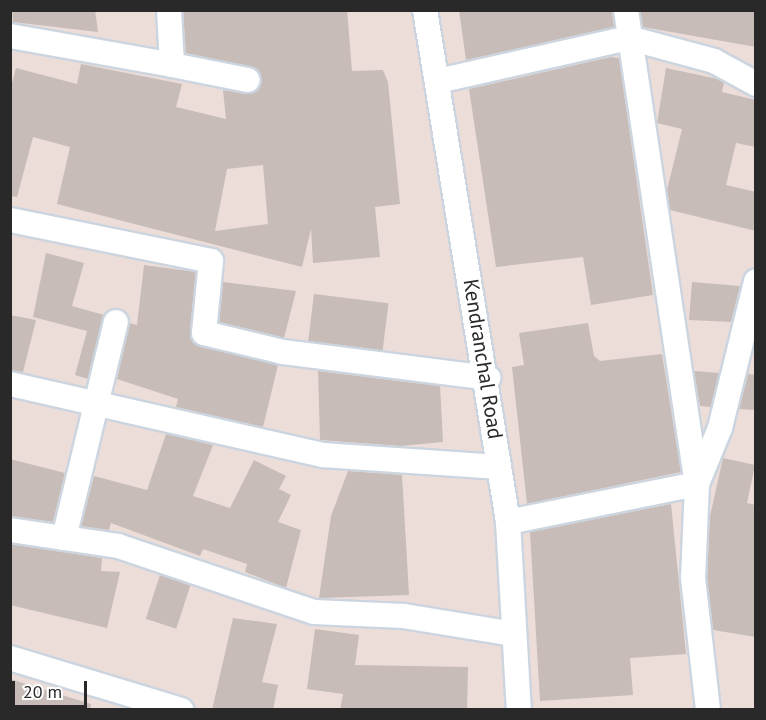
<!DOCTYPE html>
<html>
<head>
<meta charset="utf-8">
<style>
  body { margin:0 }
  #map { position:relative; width:766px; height:720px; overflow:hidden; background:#ecddd9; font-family:"PT Sans",sans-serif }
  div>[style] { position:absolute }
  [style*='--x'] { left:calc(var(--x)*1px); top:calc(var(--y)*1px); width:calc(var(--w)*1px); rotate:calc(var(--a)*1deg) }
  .building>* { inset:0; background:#c7bcb8; transform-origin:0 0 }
  .roads { filter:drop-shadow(2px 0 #ccd5df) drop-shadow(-2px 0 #ccd5df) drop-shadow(0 2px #ccd5df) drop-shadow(0 -2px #ccd5df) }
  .street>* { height:24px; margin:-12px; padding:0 12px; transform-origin:12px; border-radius:12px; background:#fff }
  span { translate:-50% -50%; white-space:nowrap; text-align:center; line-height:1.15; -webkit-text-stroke:4.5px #fff; paint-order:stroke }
  .street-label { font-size:21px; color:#292929 }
  .frame { position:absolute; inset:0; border:12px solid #292929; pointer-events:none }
  .scale { position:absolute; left:12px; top:681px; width:75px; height:27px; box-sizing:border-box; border:3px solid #292929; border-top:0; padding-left:8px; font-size:18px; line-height:21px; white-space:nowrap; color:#292929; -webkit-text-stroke:4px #fff; paint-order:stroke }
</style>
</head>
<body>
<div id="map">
  <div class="building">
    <i style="clip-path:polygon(12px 10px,95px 10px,98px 32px,13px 22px)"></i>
    <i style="clip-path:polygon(evenodd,183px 10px,347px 10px,352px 71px,383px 70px,388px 82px,400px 204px,375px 207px,380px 257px,313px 263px,311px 229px,302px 267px,57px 204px,70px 147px,33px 137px,17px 197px,10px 196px,10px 91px,16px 68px,77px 84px,81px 64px,182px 84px,176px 107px,226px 119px,223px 90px,246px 94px,258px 90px,262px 82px,257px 69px,186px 53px,183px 10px,263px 165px,268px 224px,215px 231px,227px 169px,263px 165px)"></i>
    <i style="clip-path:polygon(459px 10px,612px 10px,614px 27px,466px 60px)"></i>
    <i style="clip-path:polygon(640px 10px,756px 10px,756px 47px,643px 27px)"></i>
    <i style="clip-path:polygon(611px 57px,619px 58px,653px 295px,591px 305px,583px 257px,496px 267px,469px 89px)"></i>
    <i style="clip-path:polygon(666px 68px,718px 79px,724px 83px,722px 92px,756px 100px,756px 147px,736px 143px,726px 185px,756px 192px,756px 231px,670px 210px,667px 190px,682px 129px,657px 123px)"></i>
    <i style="clip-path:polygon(46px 253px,84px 263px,72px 306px,104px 315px,88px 379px,75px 375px,87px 331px,33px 317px)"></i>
    <i style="clip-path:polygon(144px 265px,196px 272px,190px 332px,195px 344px,278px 365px,263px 427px,176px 407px,178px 399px,117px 379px,130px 323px,137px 325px)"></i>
    <i style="clip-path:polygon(223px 282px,296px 291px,284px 338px,219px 322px)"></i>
    <i style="clip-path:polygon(692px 282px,740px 286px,731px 322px,689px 320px)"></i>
    <i style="left:314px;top:294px;width:75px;height:48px;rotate:7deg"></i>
    <i style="clip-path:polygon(10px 315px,36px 320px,23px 372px,10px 370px)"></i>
    <i style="clip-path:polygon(588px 323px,594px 356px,600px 361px,662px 354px,681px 472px,527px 504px,512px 367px,524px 365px,519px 333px)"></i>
    <i style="clip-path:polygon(318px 371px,440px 386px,443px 442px,401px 446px,320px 440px)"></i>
    <i style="clip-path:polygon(694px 371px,719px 373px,711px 407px,700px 406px)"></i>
    <i style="clip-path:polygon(748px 374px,756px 375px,756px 410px,739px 409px)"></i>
    <i style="clip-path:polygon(166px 434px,213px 445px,193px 496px,230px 508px,254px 460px,286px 476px,279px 489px,291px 495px,278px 522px,301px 530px,286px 588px,245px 572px,247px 564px,203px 549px,200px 556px,111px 523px,109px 530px,81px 526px,94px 476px,147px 490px)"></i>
    <i style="clip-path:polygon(723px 458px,755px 465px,747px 503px,756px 505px,756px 637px,713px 630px,707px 578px,710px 516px)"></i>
    <i style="clip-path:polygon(10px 459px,65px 473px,53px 522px,10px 516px)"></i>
    <i style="clip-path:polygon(348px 471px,402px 475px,409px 595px,319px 598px,331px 516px)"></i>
    <i style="clip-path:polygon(671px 504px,686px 654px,630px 658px,633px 695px,540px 701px,530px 532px)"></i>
    <i style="clip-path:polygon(10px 544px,102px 558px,101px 571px,120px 572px,107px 628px,10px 605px)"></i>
    <i style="left:160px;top:575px;width:32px;height:46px;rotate:18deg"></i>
    <i style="clip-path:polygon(233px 618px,277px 624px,262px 682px,278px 685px,273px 710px,212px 710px)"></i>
    <i style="clip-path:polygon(315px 629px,359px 635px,355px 665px,468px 667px,467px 710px,340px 710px,343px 694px,307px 689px)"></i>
    <i style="clip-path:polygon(10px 679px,91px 704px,90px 710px,10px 710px)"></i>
  </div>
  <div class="roads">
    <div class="street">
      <i style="--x:425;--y:10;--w:519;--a:80.79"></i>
      <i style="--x:508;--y:522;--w:188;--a:86.7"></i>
      <i style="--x:626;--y:10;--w:479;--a:81.5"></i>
      <i style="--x:697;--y:484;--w:94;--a:92.4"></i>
      <i style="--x:693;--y:578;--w:133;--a:83.5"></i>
      <i style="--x:10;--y:36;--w:165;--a:10.1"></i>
      <i style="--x:172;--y:65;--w:55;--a:-93.1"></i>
      <i style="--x:172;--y:65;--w:77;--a:11.2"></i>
      <i style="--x:438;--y:81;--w:196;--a:-12.7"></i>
      <i style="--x:629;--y:38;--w:88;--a:15.1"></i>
      <i style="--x:714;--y:61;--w:48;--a:28.7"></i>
      <i style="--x:10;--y:220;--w:205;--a:11.5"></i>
      <i style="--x:211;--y:261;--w:72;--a:95.6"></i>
      <i style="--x:204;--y:333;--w:81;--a:13.5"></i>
      <i style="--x:283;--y:352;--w:207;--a:7.2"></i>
      <i style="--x:10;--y:384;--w:321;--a:12.8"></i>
      <i style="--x:323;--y:455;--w:176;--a:3.9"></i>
      <i style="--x:508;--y:522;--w:193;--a:-11.4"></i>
      <i style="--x:697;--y:484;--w:61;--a:-67.7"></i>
      <i style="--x:720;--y:428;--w:151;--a:-76.2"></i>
      <i style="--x:10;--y:530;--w:109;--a:8.4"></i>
      <i style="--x:118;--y:546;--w:207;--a:18.6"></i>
      <i style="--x:314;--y:612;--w:90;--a:2.5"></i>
      <i style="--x:404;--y:616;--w:111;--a:9.3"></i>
      <i style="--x:64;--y:538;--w:222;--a:-76.5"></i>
      <i style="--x:10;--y:658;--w:179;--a:16.9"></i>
    </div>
  </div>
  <div class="street-label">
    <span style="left:483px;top:359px;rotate:81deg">Kendranchal Road</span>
  </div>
  <div class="frame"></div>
  <div class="scale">20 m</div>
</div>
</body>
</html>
